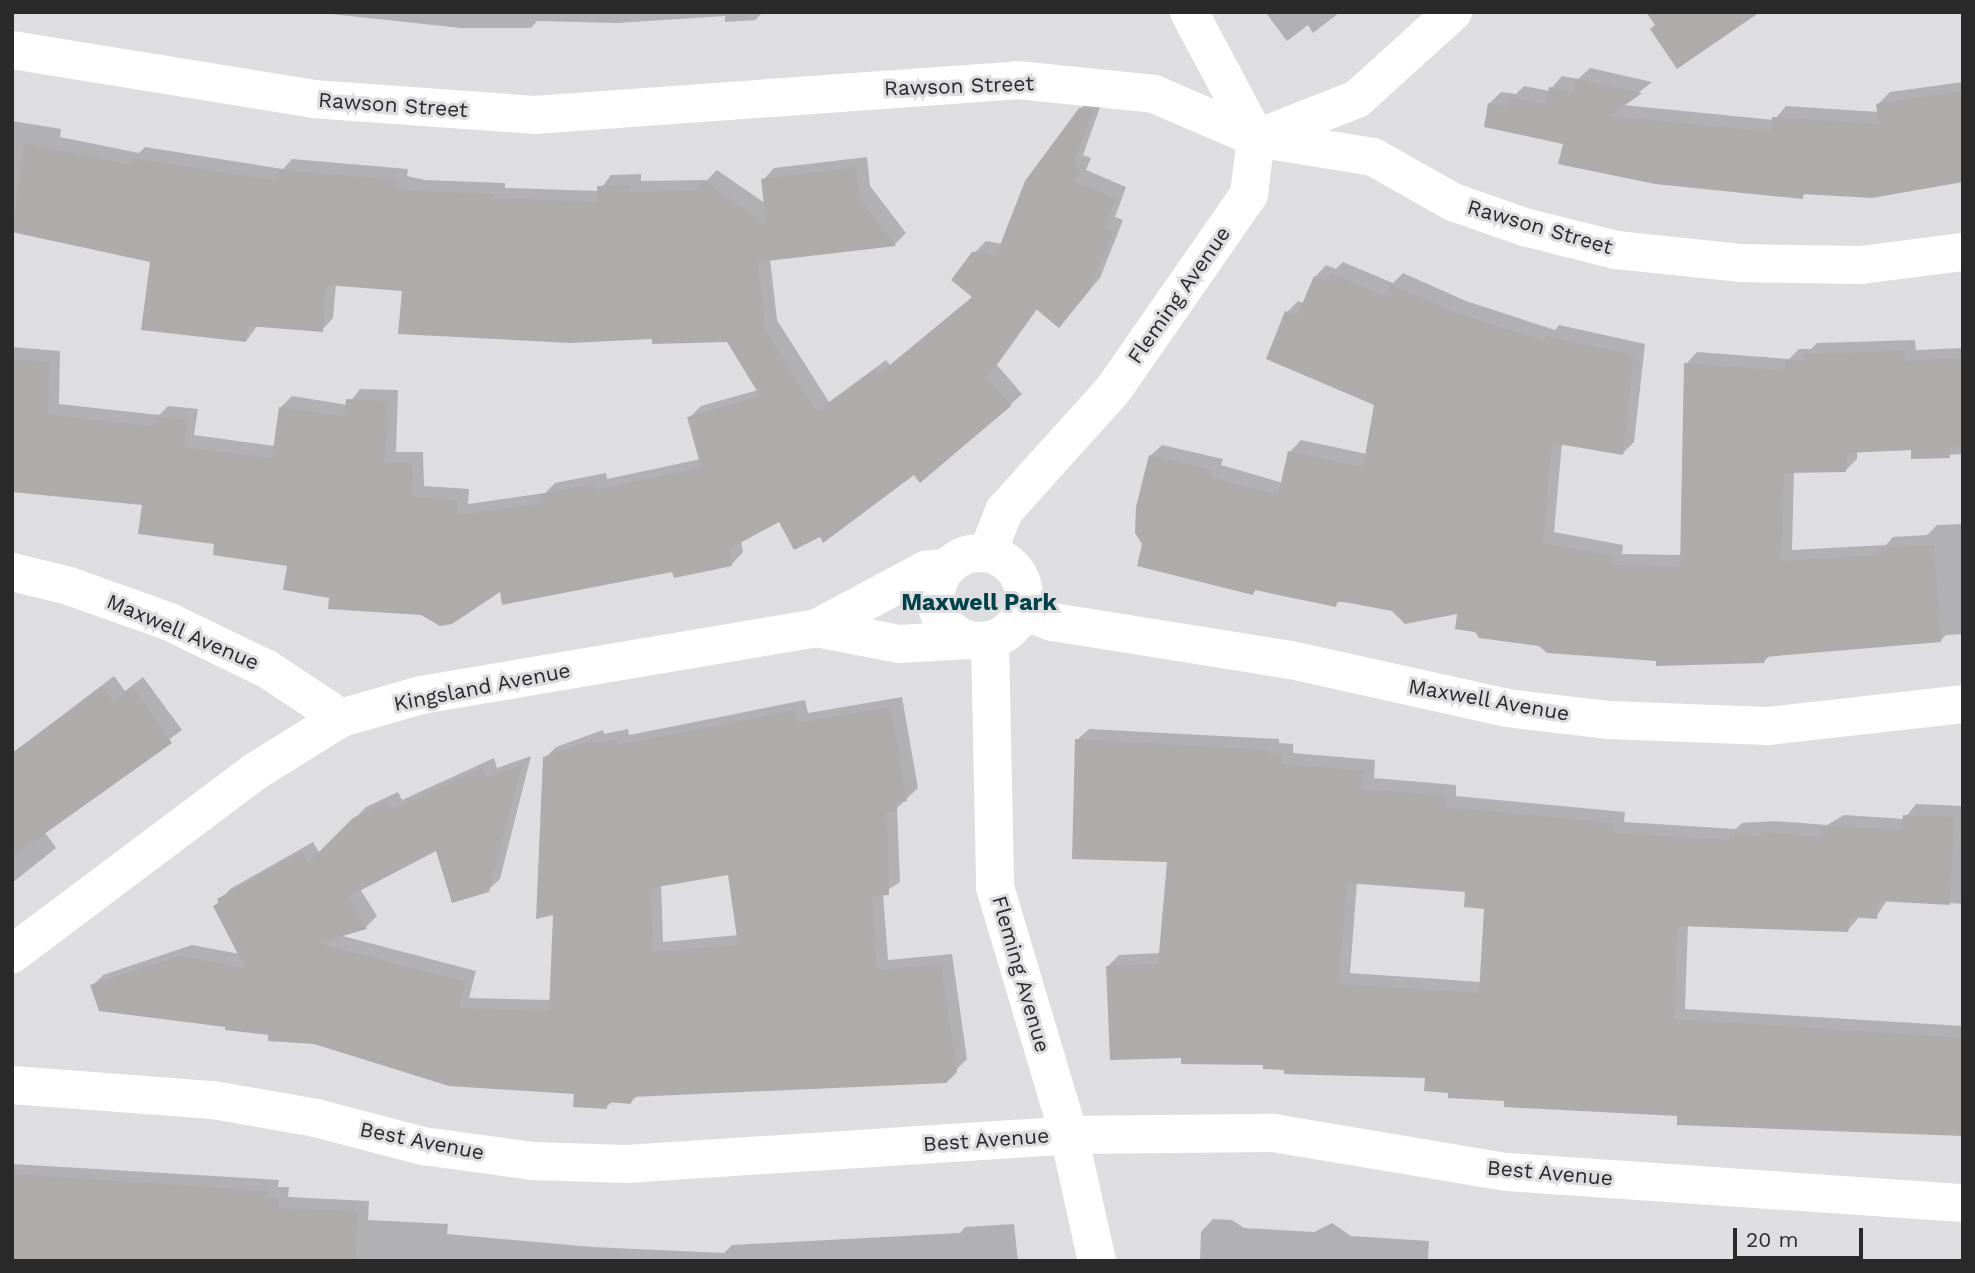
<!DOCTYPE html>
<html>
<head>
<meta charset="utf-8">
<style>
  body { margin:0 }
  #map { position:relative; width:1975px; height:1273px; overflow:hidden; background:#dedee0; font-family:"Work Sans",sans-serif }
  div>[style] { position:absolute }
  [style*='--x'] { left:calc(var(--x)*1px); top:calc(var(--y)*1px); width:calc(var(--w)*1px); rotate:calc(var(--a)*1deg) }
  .shadow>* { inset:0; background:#0003 }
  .building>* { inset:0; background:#aeacab }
  .minor>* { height:38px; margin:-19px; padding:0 19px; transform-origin:19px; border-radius:19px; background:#fff }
  .minor>.ring { margin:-19px; padding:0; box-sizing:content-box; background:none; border:38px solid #fff; border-radius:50% }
  span { translate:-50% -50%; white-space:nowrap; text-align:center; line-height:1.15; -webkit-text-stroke:6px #dedee0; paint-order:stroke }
  .street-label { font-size:21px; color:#2a2a2b }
  .neighbourhood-label { font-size:23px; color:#00414a; font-weight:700 }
  .frame { position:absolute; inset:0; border:14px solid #2a2a2b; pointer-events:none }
  .scale { position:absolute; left:1733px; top:1228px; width:130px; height:32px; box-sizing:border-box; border:4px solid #2a2a2b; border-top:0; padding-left:9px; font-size:21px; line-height:24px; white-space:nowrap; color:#2a2a2b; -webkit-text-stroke:5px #dedee0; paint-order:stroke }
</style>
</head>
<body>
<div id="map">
  <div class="shadow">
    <i style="clip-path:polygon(763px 12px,755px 20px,725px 22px,725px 16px,617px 23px,537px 21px,531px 28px,461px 28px,331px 14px)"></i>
    <i style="clip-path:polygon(1340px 12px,1313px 33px,1308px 25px,1287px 41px,1266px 13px)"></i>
    <i style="clip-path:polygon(1590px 68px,1652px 82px,1623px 105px,1774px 120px,1786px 106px,1879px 112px,1878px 104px,1890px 92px,1963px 82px,1963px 176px,1807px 192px,1802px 197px,1565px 142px,1489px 104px,1501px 92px,1516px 94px,1524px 86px,1549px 91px,1562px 76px,1578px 79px)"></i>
    <i style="clip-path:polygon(1092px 98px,1103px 99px,1083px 155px,1091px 158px,1086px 170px,1126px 187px,1115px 217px,1123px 220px,1100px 278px,1059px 326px,1038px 308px,997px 365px,1022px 394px,1010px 405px,820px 534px,780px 519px,741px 541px,743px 552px,732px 564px,501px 589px,422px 613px,331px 597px,289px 565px,216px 543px,144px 504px,12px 479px,12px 347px,60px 351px,59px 404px,159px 415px,168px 406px,198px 409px,194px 435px,275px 446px,280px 408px,292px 396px,348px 405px,360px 389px,398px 390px,396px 452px,423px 452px,424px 486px,469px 489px,468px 504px,545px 493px,555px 483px,606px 473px,607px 479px,701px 459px,689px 418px,701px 406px,758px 390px,728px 340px,654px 337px,404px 290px,336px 284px,333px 318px,322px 330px,258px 325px,246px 341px,152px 260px,12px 229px,12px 121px,61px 129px,60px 137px,139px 153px,145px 147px,283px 169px,292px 159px,408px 169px,407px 176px,425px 180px,505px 183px,505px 188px,599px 191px,611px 175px,641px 174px,641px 181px,707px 180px,717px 170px,766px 204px,763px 180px,774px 168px,867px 157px,870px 186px,906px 233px,895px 244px,770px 259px,777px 320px,829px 402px,886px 360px,890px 365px,974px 296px,974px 253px,986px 241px,1002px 244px,1080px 109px)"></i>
    <i style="clip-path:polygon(1343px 262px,1393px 283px,1403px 273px,1466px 301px,1555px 330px,1559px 325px,1645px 344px,1634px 442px,1623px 453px,1562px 443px,1554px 532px,1623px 545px,1622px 554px,1682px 555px,1686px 364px,1697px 352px,1789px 359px,1799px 349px,1811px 349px,1817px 343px,1915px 340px,1916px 350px,1963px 348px,1963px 454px,1913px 457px,1913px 448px,1857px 451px,1857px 459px,1846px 470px,1794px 471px,1792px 550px,1886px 545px,1893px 537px,1927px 535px,1937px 525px,1963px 524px,1963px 634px,1946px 635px,1940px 641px,1770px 655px,1764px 662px,1658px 659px,1540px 645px,1459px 611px,1393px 610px,1340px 600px,1335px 605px,1257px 589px,1253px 593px,1143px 543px,1150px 456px,1162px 445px,1223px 459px,1221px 465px,1283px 483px,1290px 452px,1301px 440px,1367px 454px,1376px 404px,1287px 312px,1298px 301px,1304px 303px,1315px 277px,1326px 265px,1336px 269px)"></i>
    <i style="clip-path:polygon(114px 676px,125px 691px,143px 677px,182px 730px,44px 831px,56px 848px,12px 883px,12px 754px)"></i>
    <i style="clip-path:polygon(evenodd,902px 697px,918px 788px,897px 808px,900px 882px,883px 893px,888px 960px,952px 954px,967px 1059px,945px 1081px,638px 1095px,631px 1102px,613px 1101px,606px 1107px,576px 1092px,450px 1084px,314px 1043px,227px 1025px,92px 986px,103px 975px,192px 945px,240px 954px,215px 906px,230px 889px,313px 842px,320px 854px,366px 807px,398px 792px,402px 800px,494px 758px,497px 768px,531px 756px,500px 879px,488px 890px,437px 849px,360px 889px,377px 916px,366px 927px,339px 935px,476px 971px,469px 998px,551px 1000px,555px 913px,545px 758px,556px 747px,603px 730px,604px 734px,628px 729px,629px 735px,805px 700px,808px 713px,902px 697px,730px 873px,739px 935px,663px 942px,661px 884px,730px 873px)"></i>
    <i style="clip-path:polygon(evenodd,1089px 729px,1279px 739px,1279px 743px,1293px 744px,1293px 753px,1375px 760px,1374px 778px,1456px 785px,1456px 796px,1625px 812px,1624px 822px,1736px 829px,1742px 823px,1775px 821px,1827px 825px,1844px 815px,1904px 819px,1916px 804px,1963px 806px,1963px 904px,1888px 899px,1876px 917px,1860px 916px,1848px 930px,1688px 924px,1685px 1009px,1963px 1026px,1963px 1134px,1506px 1099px,1450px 1091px,1427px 1076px,1183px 1056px,1107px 967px,1119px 955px,1160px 953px,1169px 860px,1077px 740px,1089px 729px,1357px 882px,1467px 890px,1486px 907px,1481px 982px,1350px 973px,1357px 882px)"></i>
    <i style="clip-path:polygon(12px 1164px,279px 1180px,278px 1187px,289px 1187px,288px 1197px,369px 1201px,368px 1220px,448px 1224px,447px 1234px,592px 1247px,724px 1253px,732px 1245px,960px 1233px,965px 1227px,1014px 1224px,1018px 1261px,12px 1261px)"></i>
    <i style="clip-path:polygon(1213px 1219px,1232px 1220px,1244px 1228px,1314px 1232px,1332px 1223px,1351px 1236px,1429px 1241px,1428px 1259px,1479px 1261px,1200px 1261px,1201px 1232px)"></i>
  </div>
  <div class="building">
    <i style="clip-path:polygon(1646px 12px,1760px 12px,1677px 69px,1650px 29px,1655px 25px)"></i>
    <i style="clip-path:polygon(1576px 79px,1642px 93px,1610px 116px,1771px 132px,1772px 117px,1879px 124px,1876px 104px,1963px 91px,1963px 182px,1872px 198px,1803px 194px,1803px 199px,1655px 184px,1558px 164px,1563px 144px,1484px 127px,1488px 103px,1508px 106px,1510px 97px,1545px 104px,1549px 87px,1574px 92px)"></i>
    <i style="clip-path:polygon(1079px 108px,1093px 110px,1073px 166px,1081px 169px,1075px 182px,1116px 198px,1104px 228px,1113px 232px,1089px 291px,1059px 328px,1036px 309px,987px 377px,1011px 406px,920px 483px,914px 475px,823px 543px,820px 537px,794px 550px,779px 522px,729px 549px,732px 566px,674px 578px,672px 572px,502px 605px,500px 592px,452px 624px,440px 626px,421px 615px,328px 609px,329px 598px,283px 590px,287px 566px,213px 555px,214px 544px,138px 534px,142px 505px,12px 492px,12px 359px,49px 362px,48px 415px,153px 426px,155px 417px,187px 420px,184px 447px,272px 458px,279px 407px,345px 417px,346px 399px,388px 401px,385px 463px,412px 463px,413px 497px,458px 500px,458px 515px,543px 503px,541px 494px,595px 484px,596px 490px,701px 467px,687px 417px,760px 396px,727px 342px,652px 344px,652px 339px,570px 343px,398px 334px,402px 291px,326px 285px,323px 332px,249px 326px,246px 342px,141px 330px,150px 262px,12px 232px,24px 143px,131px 165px,132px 158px,278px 181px,279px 170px,397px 180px,396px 188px,413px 191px,494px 194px,494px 198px,598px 202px,597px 186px,630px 185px,630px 192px,694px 191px,704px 181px,766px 224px,761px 179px,856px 167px,859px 198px,896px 246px,758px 262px,766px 332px,817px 412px,874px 370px,878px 375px,972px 297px,951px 280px,972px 252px,986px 252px,995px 258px,1025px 181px)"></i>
    <i style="clip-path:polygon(1330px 273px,1385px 296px,1390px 284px,1454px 312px,1545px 341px,1546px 336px,1634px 355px,1623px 455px,1552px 443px,1543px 543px,1613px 556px,1612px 565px,1680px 566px,1684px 363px,1786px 371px,1786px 360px,1803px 360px,1804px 354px,1904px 351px,1905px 361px,1963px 358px,1963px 447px,1949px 448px,1950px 458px,1911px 459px,1911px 450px,1846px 453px,1846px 472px,1784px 473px,1781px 561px,1880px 555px,1880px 548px,1934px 545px,1941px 642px,1764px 657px,1764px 663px,1656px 666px,1656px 661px,1547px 653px,1539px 646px,1479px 638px,1475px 632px,1455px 629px,1457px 614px,1405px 624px,1392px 611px,1344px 602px,1337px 602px,1336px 607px,1255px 590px,1253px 595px,1137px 566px,1142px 544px,1135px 533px,1136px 507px,1149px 455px,1212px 470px,1211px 477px,1278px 495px,1288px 451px,1363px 467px,1374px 405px,1266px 359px,1285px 311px,1297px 316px,1314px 276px,1326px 281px)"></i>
    <i style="clip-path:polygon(102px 686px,113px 701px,132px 687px,172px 743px,12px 857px,12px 753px)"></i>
    <i style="clip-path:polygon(evenodd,891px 707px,907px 801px,895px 803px,897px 811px,887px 812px,889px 895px,872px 896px,877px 970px,941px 964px,957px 1072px,946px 1083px,632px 1097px,631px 1104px,607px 1102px,607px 1109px,573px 1107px,574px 1094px,449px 1086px,314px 1044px,268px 1041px,268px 1035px,225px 1030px,225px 1027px,99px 1011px,90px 985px,180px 956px,245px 968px,213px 906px,219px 903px,217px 899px,302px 851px,308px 863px,353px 818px,387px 802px,391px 810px,482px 768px,486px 778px,522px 765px,489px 892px,452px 903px,436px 851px,348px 897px,367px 929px,318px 943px,466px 982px,459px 1008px,549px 1011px,553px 915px,536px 919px,543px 757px,592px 740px,593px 744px,617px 739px,618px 745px,795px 710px,797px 723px,891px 707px,728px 875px,738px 945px,653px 952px,651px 888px,728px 875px)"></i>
    <i style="clip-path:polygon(evenodd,1075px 739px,1268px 750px,1268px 754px,1283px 755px,1282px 764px,1364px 771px,1363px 789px,1446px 796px,1445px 807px,1614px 823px,1613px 833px,1729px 840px,1729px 834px,1762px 836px,1762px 832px,1821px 837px,1821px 829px,1831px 826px,1902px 830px,1903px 815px,1954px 817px,1950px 905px,1878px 901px,1877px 919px,1851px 917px,1848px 932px,1678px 926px,1674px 1019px,1963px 1038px,1963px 1136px,1677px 1125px,1677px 1116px,1504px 1107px,1504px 1101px,1448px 1098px,1448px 1093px,1424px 1091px,1425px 1078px,1284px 1074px,1284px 1070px,1263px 1069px,1263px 1065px,1181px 1064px,1181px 1058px,1110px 1060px,1106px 966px,1158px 964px,1167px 862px,1072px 859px,1075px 739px,1347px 883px,1465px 892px,1464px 907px,1484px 909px,1479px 993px,1339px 984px,1347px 883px)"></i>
    <i style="clip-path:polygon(12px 1174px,268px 1191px,268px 1197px,278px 1198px,278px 1208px,358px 1211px,356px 1261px,12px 1261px)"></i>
  </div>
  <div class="minor">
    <i style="--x:12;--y:50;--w:305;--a:9.2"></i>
    <i style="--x:313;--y:99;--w:222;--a:4.1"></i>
    <i style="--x:534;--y:115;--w:484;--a:-4.1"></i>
    <i style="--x:1017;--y:80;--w:138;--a:5.8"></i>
    <i style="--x:1154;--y:94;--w:111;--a:23.3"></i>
    <i style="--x:1256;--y:138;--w:119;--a:9.2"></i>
    <i style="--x:1373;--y:157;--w:92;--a:29.4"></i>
    <i style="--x:1453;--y:202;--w:75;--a:19.4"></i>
    <i style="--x:1524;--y:227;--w:95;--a:14"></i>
    <i style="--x:1616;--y:250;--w:127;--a:5.9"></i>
    <i style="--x:1742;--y:263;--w:119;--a:1"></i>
    <i style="--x:1861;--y:265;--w:103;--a:-7.3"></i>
    <i style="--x:1258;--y:138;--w:106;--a:-21.5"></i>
    <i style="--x:1357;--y:99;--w:130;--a:-42.2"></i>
    <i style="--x:988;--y:552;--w:44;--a:-68.7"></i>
    <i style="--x:1004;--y:511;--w:163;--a:-48"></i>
    <i style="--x:1113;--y:390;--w:239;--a:-55.2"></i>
    <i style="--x:1249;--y:194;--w:56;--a:-82.9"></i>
    <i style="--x:1256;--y:138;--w:143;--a:-118"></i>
    <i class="ring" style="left:936px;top:553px;width:50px;height:50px"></i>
    <i style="--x:12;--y:572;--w:59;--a:13.8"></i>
    <i style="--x:69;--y:586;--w:107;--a:19.6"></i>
    <i style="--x:170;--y:622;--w:108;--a:25.9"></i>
    <i style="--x:267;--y:669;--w:89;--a:33.5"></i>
    <i style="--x:1022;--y:611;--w:33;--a:20"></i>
    <i style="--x:1053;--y:622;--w:241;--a:9.1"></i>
    <i style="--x:1291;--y:660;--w:221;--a:12.5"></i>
    <i style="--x:1507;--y:708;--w:101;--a:6.8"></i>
    <i style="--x:1607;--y:720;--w:161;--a:2.1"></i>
    <i style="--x:1768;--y:726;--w:196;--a:-6.4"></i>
    <i style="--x:817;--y:628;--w:123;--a:-28.2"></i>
    <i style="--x:925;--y:570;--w:20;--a:-6"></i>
    <i style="--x:990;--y:640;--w:247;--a:88.8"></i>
    <i style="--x:995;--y:887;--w:259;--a:73.4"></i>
    <i style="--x:1069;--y:1135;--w:129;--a:77.5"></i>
    <i style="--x:12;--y:954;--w:303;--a:-36.9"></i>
    <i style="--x:254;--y:772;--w:102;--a:-31.8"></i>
    <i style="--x:341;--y:718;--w:83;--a:-16"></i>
    <i style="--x:421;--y:695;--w:402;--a:-9.6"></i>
    <i style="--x:817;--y:628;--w:84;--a:11"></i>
    <i style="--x:899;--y:644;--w:70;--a:-3.3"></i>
    <i style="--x:12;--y:1085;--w:202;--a:4.3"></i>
    <i style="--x:213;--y:1100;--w:105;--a:9.9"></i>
    <i style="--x:316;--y:1118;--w:111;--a:14.7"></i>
    <i style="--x:423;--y:1146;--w:110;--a:7.8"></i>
    <i style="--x:532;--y:1161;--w:94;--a:1.8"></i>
    <i style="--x:626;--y:1164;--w:444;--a:-3.7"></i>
    <i style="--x:1069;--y:1135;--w:204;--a:-0.6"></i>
    <i style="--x:1273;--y:1133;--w:237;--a:9.5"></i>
    <i style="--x:1507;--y:1172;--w:457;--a:3.9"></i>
  </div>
  <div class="street-label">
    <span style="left:959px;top:86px;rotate:-2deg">Rawson Street</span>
    <span style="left:393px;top:105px;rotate:4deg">Rawson Street</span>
    <span style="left:1540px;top:227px;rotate:16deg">Rawson Street</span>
    <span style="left:1179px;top:295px;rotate:-55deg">Fleming Avenue</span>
    <span style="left:183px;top:632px;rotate:23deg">Maxwell Avenue</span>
    <span style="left:482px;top:687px;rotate:-11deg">Kingsland Avenue</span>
    <span style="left:1489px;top:700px;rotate:10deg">Maxwell Avenue</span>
    <span style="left:1021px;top:974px;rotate:74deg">Fleming Avenue</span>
    <span style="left:986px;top:1140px;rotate:-4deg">Best Avenue</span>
    <span style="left:422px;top:1141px;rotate:11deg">Best Avenue</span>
    <span style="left:1550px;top:1173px;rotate:5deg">Best Avenue</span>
  </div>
  <div class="neighbourhood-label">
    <span style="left:979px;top:603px">Maxwell Park</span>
  </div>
  <div class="frame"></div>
  <div class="scale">20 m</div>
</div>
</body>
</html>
